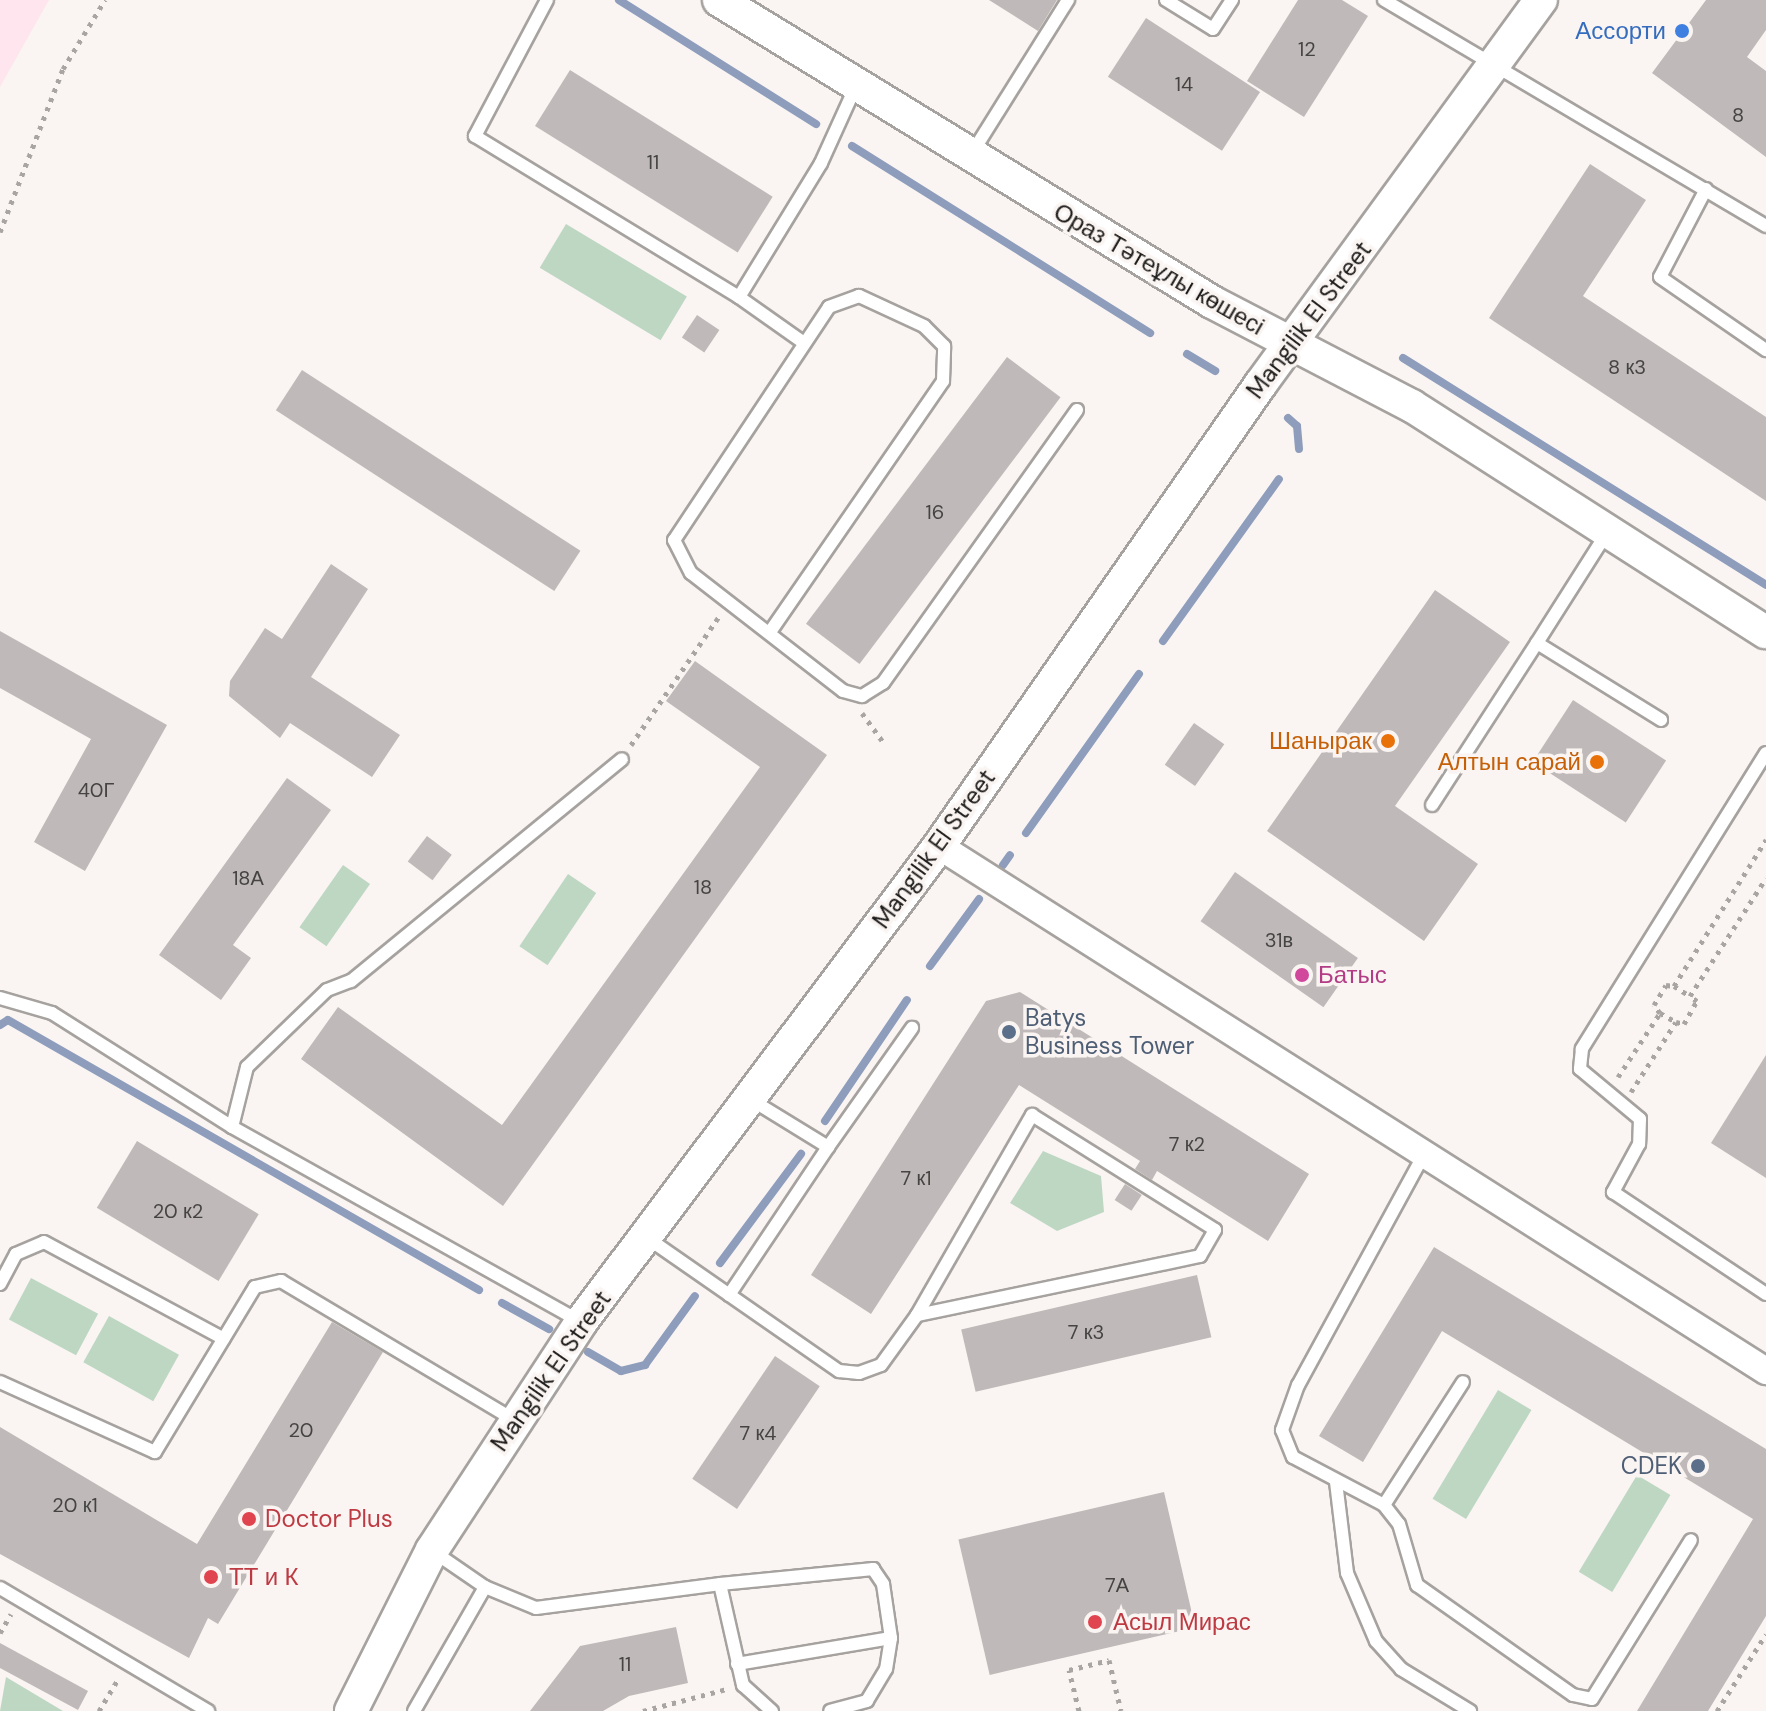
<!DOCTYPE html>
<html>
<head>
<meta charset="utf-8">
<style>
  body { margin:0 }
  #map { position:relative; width:1766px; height:1711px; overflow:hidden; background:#faf5f2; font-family:"DM Sans",sans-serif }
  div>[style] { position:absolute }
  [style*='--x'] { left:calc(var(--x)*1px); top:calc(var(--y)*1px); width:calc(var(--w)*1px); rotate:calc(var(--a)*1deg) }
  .education>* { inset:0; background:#fee5ee }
  .green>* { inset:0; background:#bed7c3; transform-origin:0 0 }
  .stream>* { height:8px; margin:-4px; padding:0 4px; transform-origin:4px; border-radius:4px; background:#8e9dbb }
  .building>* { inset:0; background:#bfbab9; transform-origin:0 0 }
  .path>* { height:5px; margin-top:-2.5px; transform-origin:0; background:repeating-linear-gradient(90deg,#a8a5a2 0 4px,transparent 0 10px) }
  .roads { filter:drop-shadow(2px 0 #a6a29f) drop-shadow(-2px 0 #a6a29f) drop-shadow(0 2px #a6a29f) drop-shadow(0 -2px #a6a29f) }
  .service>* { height:12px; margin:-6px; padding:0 6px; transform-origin:6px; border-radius:6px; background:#fff }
  .minor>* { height:26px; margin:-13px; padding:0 13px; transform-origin:13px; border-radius:13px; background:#fff }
  .tertiary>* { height:32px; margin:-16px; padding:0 16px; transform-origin:16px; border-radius:16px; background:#fff }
  .dots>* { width:22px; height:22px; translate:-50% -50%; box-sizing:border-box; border:4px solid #faf5f2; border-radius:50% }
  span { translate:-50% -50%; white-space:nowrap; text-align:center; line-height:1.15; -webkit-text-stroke:7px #faf5f2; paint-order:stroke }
  .number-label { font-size:20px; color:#464442 }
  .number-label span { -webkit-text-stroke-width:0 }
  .shop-label { font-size:24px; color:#366cbe }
  .right { translate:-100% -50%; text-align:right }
  .street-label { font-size:24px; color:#1d1c1b }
  .food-label { font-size:24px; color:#c56008 }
  .hotel-label { font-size:24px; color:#b23c85 }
  .left { translate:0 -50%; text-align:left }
  .service-label { font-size:24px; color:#4e5e75 }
  .health-label { font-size:24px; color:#be3a42 }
</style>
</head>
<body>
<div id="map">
  <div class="education">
    <i style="clip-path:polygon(0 0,49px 0,0 87px)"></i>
  </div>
  <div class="green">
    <i style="left:566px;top:224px;width:141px;height:51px;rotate:31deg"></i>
    <i style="left:343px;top:865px;width:33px;height:76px;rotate:35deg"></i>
    <i style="left:568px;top:874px;width:34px;height:87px;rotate:34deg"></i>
    <i style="clip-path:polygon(1043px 1151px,1101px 1176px,1104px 1212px,1057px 1231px,1010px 1203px)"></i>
    <i style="left:31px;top:1278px;width:76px;height:47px;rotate:28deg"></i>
    <i style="left:109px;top:1316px;width:80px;height:53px;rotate:29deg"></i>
    <i style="left:1498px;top:1390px;width:39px;height:127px;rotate:31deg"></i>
    <i style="left:1637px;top:1475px;width:39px;height:113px;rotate:31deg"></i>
    <i style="clip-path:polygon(6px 1677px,63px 1711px,0 1711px)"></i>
  </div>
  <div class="stream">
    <i style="--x:619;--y:0;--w:233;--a:32.2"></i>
    <i style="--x:852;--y:146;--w:352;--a:32.1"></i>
    <i style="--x:1187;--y:354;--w:33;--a:31"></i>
    <i style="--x:1403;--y:358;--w:428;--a:32"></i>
    <i style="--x:1288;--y:418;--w:12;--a:42"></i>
    <i style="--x:1297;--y:426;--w:23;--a:85"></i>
    <i style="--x:1163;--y:641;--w:199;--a:-54.4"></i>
    <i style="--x:1026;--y:833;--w:195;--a:-54.6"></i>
    <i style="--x:1003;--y:865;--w:12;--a:-55"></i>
    <i style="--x:930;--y:966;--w:83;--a:-53.8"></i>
    <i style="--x:0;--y:1025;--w:9;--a:-32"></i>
    <i style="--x:8;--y:1020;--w:543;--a:29.82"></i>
    <i style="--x:825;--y:1121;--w:146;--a:-55.9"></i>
    <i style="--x:720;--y:1263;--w:136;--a:-53.4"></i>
    <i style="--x:502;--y:1303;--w:54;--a:29"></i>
    <i style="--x:588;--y:1352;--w:38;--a:30"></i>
    <i style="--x:621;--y:1371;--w:25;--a:-14"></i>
    <i style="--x:645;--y:1365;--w:85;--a:-54.1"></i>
  </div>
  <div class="building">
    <i style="clip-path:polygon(989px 0,1057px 0,1038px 31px)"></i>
    <i style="clip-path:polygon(1298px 0,1342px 0,1368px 16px,1304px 117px,1247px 81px)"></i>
    <i style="clip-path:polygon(1706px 0,1766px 0,1766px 30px,1747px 57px,1766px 71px,1766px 157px,1652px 73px)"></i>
    <i style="left:1146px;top:18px;width:136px;height:70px;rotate:33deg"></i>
    <i style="left:570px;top:70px;width:239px;height:66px;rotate:32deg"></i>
    <i style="clip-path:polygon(1590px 164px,1646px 200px,1583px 296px,1766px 417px,1766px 501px,1489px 318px)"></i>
    <i style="left:697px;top:315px;width:27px;height:27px;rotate:34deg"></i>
    <i style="left:1007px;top:357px;width:67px;height:334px;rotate:37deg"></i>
    <i style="left:302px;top:370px;width:332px;height:48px;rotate:33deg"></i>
    <i style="clip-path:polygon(331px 564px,368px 589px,311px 677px,400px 735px,372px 777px,290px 723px,280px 738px,229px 696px,230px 681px,265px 628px,282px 639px)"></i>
    <i style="clip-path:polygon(1435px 590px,1510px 642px,1395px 806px,1478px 864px,1424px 941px,1267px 831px)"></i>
    <i style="clip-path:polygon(0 631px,167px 725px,85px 871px,34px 842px,91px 739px,0 688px)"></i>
    <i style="clip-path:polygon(695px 661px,827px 755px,503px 1206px,301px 1059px,338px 1007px,502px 1125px,760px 767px,666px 701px)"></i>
    <i style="left:1573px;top:700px;width:111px;height:74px;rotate:33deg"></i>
    <i style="left:1194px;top:723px;width:37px;height:51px;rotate:35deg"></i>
    <i style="clip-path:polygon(287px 778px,331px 810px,233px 945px,251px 958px,221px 1000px,159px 955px)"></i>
    <i style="left:427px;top:836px;width:31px;height:32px;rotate:37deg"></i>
    <i style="left:1235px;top:872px;width:150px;height:60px;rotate:35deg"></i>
    <i style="clip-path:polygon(1020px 992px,1309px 1174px,1268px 1241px,1157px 1171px,1152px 1180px,1135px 1169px,1140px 1161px,1019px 1085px,871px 1314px,811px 1275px,986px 1001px)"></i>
    <i style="clip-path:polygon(1766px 1055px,1766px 1178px,1711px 1143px)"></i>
    <i style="left:137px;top:1141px;width:142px;height:78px;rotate:31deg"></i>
    <i style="left:1125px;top:1184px;width:20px;height:19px;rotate:33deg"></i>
    <i style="clip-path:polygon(1434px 1247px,1766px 1449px,1766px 1616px,1708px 1711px,1637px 1711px,1753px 1519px,1442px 1331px,1363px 1462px,1319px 1436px)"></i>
    <i style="left:1197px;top:1275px;width:64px;height:242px;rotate:77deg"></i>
    <i style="clip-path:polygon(332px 1322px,383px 1352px,218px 1624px,208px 1618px,189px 1658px,0 1554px,0 1427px,197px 1544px)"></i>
    <i style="left:775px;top:1356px;width:54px;height:148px;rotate:34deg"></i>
    <i style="left:1164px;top:1492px;width:139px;height:211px;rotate:77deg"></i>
    <i style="clip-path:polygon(676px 1627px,688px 1683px,629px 1696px,603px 1711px,530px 1711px,580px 1646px)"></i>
    <i style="clip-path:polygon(0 1643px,88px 1691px,78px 1710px,0 1668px)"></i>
  </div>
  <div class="path">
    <i style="--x:0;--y:232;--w:175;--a:-68.9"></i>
    <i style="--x:63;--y:69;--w:81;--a:-58.7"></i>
    <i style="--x:862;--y:713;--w:39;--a:54"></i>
    <i style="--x:631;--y:745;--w:158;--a:-55.6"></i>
    <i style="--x:1674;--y:986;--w:19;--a:32"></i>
    <i style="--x:1660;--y:1013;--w:18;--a:29"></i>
    <i style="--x:1618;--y:1077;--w:77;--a:-56.7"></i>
    <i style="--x:1660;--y:1013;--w:10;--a:-127"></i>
    <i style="--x:1654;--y:1005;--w:23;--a:-59"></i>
    <i style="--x:1666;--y:985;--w:8;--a:7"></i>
    <i style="--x:1674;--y:986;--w:173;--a:-57.8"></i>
    <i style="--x:1631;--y:1092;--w:83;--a:-57.3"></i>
    <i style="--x:1676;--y:1022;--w:8;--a:14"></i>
    <i style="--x:1684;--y:1024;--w:26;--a:-61"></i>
    <i style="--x:1697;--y:1001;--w:9;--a:-144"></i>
    <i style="--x:1690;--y:996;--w:140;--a:-57.2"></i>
    <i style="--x:0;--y:1633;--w:22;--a:-60"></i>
    <i style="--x:99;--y:1711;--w:39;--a:-59"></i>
    <i style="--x:643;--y:1711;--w:87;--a:-14.7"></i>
    <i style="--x:1079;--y:1711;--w:42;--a:-103.7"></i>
    <i style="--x:1069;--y:1670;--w:41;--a:-14"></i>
    <i style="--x:1109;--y:1660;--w:52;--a:76.8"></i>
    <i style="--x:1717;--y:1711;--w:91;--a:-57.5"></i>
  </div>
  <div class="roads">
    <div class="service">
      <i style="--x:547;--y:0;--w:154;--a:117.9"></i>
      <i style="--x:475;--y:136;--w:309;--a:31.4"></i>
      <i style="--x:739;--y:297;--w:157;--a:-58.5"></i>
      <i style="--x:821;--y:163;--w:85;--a:-65.6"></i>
      <i style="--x:1166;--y:0;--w:55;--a:31.7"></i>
      <i style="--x:1213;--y:29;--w:35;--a:-57"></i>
      <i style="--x:1384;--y:0;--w:444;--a:30.6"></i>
      <i style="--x:972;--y:153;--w:181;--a:-57.9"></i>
      <i style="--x:1706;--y:189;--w:99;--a:117.6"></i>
      <i style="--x:1660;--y:277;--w:129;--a:34.6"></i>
      <i style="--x:739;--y:297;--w:80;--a:35.3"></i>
      <i style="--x:1608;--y:531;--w:133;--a:122.4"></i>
      <i style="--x:1537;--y:643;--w:146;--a:31.8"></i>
      <i style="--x:770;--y:632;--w:305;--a:-55.4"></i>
      <i style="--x:943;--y:381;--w:35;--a:-88"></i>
      <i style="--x:944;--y:346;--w:28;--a:-135"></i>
      <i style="--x:924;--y:326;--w:72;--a:-155.2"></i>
      <i style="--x:859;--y:296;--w:32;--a:160"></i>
      <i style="--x:829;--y:307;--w:280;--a:123.6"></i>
      <i style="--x:674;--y:540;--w:37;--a:63"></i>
      <i style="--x:691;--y:573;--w:192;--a:37.8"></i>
      <i style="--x:843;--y:691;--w:20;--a:15"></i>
      <i style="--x:862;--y:696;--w:25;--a:-32"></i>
      <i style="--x:883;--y:683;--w:335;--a:-54.6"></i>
      <i style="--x:1766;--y:753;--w:349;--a:121.9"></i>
      <i style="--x:1582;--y:1049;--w:20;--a:96"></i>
      <i style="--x:1580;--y:1069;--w:78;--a:39.8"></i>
      <i style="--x:1640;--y:1119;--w:25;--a:92"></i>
      <i style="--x:1639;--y:1144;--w:55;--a:118.4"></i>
      <i style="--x:1613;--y:1192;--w:184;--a:33.7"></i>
      <i style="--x:1432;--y:805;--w:193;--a:-57.1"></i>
      <i style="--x:0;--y:998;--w:54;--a:16.1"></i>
      <i style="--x:52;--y:1013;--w:213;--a:32.3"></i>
      <i style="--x:232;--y:1127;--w:398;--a:29.2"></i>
      <i style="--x:750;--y:1099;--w:92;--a:31.6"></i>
      <i style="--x:828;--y:1147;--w:146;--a:-54.8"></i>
      <i style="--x:232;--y:1127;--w:62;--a:-76"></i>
      <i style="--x:247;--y:1067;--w:111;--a:-43.9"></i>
      <i style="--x:327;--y:990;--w:26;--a:-21"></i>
      <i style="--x:351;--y:981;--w:350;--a:-39.3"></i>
      <i style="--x:1422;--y:1158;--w:259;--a:118.6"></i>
      <i style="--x:1298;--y:1385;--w:48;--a:109.6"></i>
      <i style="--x:1282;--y:1430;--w:29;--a:68"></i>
      <i style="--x:1293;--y:1457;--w:103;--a:27.8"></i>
      <i style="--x:1384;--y:1505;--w:24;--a:52"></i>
      <i style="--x:1399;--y:1524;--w:64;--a:73.6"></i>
      <i style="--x:1417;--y:1585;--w:191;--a:35.2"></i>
      <i style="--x:1573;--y:1695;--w:19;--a:12"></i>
      <i style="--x:1592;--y:1699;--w:187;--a:-58.1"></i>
      <i style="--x:646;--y:1237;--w:235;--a:34.8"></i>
      <i style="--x:839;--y:1371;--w:20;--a:6"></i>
      <i style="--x:859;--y:1373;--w:23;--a:-20"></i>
      <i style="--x:881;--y:1365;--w:62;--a:-54.2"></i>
      <i style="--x:917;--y:1315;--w:231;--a:-60.1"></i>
      <i style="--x:1032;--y:1115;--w:216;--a:32.1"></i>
      <i style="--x:1215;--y:1230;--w:30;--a:120"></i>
      <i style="--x:1200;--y:1256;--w:289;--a:168.2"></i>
      <i style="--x:0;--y:1284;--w:34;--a:-62"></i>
      <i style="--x:16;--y:1254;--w:30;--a:-23"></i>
      <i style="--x:44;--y:1242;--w:204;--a:28.3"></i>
      <i style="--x:729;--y:1295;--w:178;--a:-56.2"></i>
      <i style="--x:0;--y:1382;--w:170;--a:24.3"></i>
      <i style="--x:155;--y:1452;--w:193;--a:-58.8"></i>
      <i style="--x:255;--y:1287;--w:27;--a:-13"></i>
      <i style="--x:281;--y:1281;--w:271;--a:30.8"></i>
      <i style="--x:1336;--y:1482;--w:92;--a:83.1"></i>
      <i style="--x:1347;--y:1573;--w:74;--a:66.9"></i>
      <i style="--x:1376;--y:1641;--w:38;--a:48"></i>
      <i style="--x:1401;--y:1669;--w:81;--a:31.3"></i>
      <i style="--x:1384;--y:1505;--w:146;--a:-57.3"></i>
      <i style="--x:434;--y:1552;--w:62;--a:34.5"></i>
      <i style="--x:485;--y:1587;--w:55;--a:22.4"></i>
      <i style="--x:536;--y:1608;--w:186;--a:-7.4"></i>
      <i style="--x:720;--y:1584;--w:104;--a:77.2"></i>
      <i style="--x:743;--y:1685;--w:39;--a:42"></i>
      <i style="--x:720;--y:1584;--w:154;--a:-5.6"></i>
      <i style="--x:873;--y:1569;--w:18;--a:56"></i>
      <i style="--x:883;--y:1584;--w:55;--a:81.6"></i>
      <i style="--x:0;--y:1588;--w:242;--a:30.6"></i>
      <i style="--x:737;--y:1664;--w:156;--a:-9.6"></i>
      <i style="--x:891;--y:1638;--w:31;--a:99"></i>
      <i style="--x:886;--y:1669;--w:37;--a:121"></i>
      <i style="--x:867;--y:1701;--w:38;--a:165"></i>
      <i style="--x:414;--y:1711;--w:143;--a:-60.2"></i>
    </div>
    <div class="minor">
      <i style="--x:939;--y:846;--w:980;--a:32.41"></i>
    </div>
    <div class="tertiary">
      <i style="--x:719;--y:0;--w:578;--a:31.49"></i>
      <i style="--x:1212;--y:302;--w:225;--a:27.5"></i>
      <i style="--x:1412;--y:406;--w:420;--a:32.6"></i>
      <i style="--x:351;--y:1711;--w:180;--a:-63.3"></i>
      <i style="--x:432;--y:1550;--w:272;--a:-56.8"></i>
      <i style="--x:581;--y:1322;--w:596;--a:-53.05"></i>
      <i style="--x:939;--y:846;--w:562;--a:-55.15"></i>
      <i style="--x:1260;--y:385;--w:477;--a:-53.9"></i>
    </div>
  </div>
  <div class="dots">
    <i style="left:1682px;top:31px;background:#3f7fe0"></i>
    <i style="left:1388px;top:741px;background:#e8710a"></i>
    <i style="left:1597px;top:762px;background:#e8710a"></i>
    <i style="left:1302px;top:975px;background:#d1479c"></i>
    <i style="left:1009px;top:1032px;background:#5c6f8a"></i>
    <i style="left:1698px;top:1466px;background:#5c6f8a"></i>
    <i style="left:249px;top:1519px;background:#e0444e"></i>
    <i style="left:211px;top:1577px;background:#e0444e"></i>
    <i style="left:1095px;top:1622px;background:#e0444e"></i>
  </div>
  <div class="number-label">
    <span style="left:1307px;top:49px">12</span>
    <span style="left:1184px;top:84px">14</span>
    <span style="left:1738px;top:115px">8</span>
    <span style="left:653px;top:162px">11</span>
    <span style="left:1627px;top:367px">8 к3</span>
    <span style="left:935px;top:512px">16</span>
    <span style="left:96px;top:790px">40Г</span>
    <span style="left:248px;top:878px">18А</span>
    <span style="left:703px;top:887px">18</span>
    <span style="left:1279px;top:940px">31в</span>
    <span style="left:1187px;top:1144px">7 к2</span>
    <span style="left:916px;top:1178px">7 к1</span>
    <span style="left:178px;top:1211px">20 к2</span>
    <span style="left:1086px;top:1332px">7 к3</span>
    <span style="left:301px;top:1430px">20</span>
    <span style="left:758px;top:1433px">7 к4</span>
    <span style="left:75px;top:1505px">20 к1</span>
    <span style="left:1117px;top:1585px">7А</span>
    <span style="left:625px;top:1664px">11</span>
  </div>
  <div class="shop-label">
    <span class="right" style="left:1666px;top:31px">Ассорти</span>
  </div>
  <div class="street-label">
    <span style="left:1159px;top:269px;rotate:30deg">Ораз Тәтеұлы көшесі</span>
    <span style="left:1309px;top:320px;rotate:-53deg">Mangilik El Street</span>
    <span style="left:934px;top:849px;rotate:-54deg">Mangilik El Street</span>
    <span style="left:551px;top:1371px;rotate:-55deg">Mangilik El Street</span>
  </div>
  <div class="food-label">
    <span class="right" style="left:1372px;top:741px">Шанырак</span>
    <span class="right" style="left:1581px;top:762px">Алтын сарай</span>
  </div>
  <div class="hotel-label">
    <span class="left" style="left:1318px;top:975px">Батыс</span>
  </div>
  <div class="service-label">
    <span class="left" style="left:1025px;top:1032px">Batys<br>Business Tower</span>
    <span class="right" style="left:1682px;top:1466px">CDEK</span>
  </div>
  <div class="health-label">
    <span class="left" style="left:265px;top:1519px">Doctor Plus</span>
    <span class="left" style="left:229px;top:1577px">ТТ и К</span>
    <span class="left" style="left:1113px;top:1622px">Асыл Мирас</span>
  </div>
</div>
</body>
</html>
